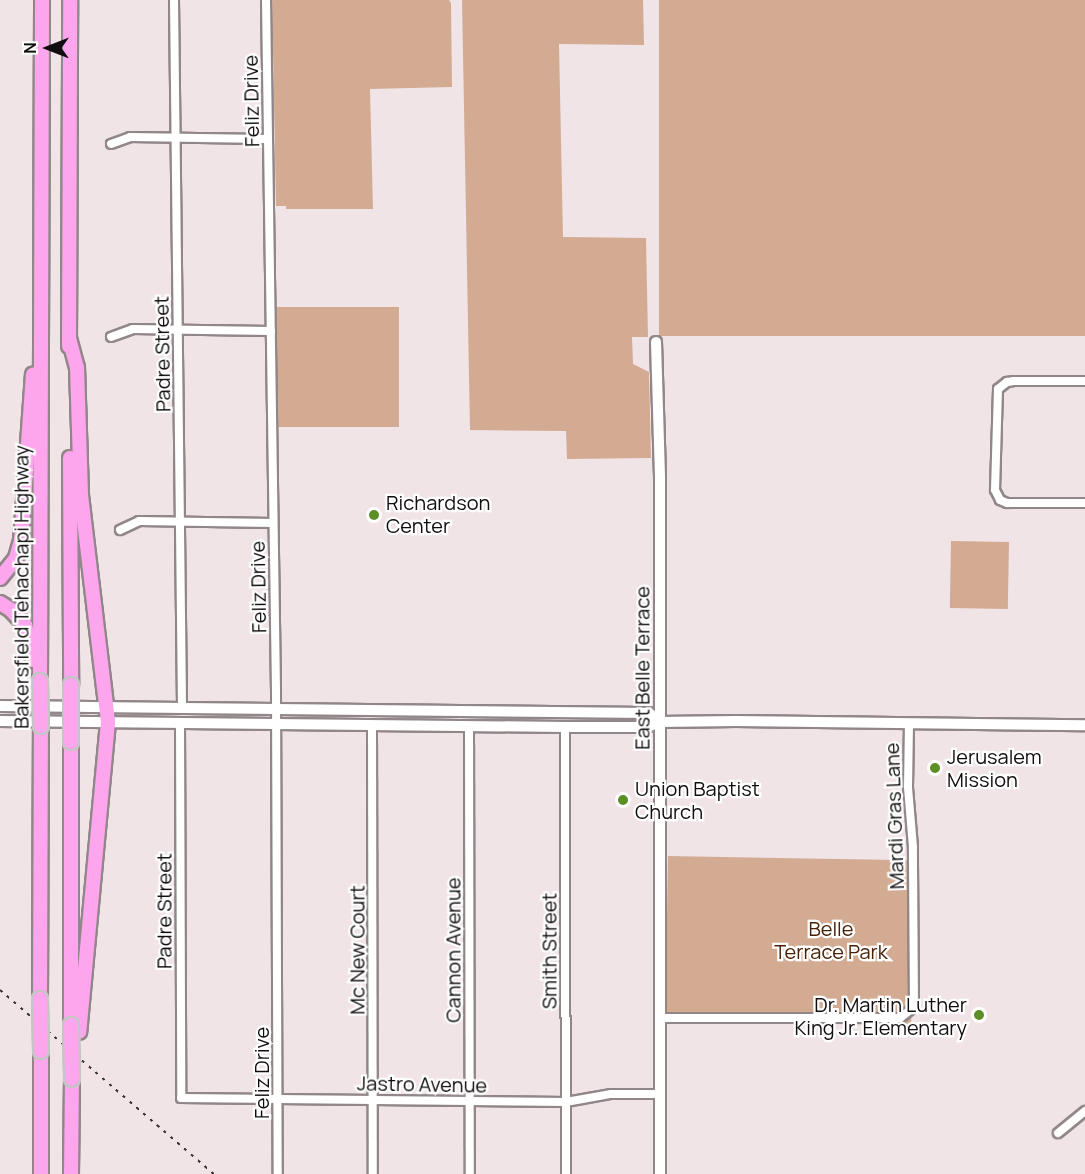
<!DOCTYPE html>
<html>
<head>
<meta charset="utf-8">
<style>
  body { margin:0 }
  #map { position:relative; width:1085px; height:1174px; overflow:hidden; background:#f0e4e7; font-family:Manrope,sans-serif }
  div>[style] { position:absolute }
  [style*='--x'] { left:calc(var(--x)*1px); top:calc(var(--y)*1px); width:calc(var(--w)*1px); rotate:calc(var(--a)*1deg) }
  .green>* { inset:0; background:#d3ab93; transform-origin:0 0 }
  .roads { filter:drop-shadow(2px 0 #918789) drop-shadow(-2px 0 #918789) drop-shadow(0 2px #918789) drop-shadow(0 -2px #918789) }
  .street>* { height:8px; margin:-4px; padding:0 4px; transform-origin:4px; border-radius:4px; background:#fff }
  .secondary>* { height:10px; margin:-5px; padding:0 5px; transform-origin:5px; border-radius:5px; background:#fff }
  .highway>* { height:14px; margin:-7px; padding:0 7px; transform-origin:7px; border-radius:7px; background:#fda5ed }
  .rail>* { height:2px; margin-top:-1px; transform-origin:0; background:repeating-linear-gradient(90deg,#332e2f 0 3px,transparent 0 9px) }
  .bridges { filter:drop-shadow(2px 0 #c6c5c5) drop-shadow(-2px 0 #c6c5c5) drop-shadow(0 2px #c6c5c5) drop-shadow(0 -2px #c6c5c5) }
  .highway-bridge>* { height:14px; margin:-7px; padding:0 7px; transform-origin:7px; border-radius:7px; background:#fda5ed }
  .dots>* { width:16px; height:16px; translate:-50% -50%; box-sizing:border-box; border:3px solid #fff; border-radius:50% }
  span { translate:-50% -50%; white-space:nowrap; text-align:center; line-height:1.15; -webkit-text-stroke:4.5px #fff; paint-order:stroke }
  .street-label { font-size:20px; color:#110d0e }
  .poi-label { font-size:20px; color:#110d0e }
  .left { translate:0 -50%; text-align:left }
  .right { translate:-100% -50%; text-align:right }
  .park-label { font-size:20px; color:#492206 }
  .north { position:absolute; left:18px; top:18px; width:60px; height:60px; -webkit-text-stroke:4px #fff; paint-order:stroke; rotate:270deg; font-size:16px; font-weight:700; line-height:24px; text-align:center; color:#110d0e }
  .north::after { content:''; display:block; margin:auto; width:21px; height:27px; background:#110d0e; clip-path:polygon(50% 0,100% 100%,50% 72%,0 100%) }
</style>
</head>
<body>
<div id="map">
  <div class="green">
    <i style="clip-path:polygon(272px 0,449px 0,451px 3px,452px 87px,370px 89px,373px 209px,286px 209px,286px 206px,276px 206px)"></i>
    <i style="clip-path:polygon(462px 0,643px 0,644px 45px,559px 44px,563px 237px,646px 238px,648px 337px,632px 337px,633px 364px,649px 372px,651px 458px,567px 459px,566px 431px,470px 430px)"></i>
    <i style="left:659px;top:0;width:426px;height:336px"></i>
    <i style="left:277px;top:307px;width:122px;height:120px"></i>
    <i style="left:951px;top:541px;width:58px;height:67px;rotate:1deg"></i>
    <i style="left:668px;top:856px;width:246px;height:165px;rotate:1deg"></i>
  </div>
  <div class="roads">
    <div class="street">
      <i style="--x:174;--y:0;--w:709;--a:89.35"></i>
      <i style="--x:266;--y:0;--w:691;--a:89.17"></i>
      <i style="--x:276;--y:691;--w:483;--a:89.8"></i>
      <i style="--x:111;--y:144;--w:20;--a:-20"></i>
      <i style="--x:130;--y:137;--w:138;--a:0.8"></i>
      <i style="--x:111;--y:337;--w:23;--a:-20"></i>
      <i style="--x:133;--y:329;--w:138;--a:0.8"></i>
      <i style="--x:1085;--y:381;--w:71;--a:180"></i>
      <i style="--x:1014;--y:381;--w:7;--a:172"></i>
      <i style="--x:1007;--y:382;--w:11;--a:142"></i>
      <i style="--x:998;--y:389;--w:101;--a:91.7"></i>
      <i style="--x:995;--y:490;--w:11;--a:63"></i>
      <i style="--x:1000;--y:500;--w:8;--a:23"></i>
      <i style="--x:1007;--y:503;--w:78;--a:0"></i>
      <i style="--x:120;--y:530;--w:21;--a:-25"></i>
      <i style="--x:139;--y:521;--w:134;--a:0.9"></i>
      <i style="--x:180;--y:723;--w:375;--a:89.8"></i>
      <i style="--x:181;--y:1098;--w:385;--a:0.6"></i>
      <i style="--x:566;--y:1102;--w:46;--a:-10.1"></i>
      <i style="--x:611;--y:1094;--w:49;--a:0"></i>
      <i style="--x:372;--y:725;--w:449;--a:89.9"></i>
      <i style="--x:469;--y:726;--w:448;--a:89.9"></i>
      <i style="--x:565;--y:727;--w:447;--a:89.9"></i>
      <i style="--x:660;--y:1018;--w:240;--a:0"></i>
      <i style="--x:900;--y:1018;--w:18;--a:-38"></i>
      <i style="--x:914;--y:1007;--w:160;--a:-90.4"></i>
      <i style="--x:913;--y:847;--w:60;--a:-94.8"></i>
      <i style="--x:908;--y:787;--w:64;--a:-89.1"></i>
      <i style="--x:1058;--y:1133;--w:35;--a:-39"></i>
    </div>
    <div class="secondary">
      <i style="--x:656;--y:342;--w:136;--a:88.3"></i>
      <i style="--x:660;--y:478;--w:696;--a:90"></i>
      <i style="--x:0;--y:706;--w:649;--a:0.62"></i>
      <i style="--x:649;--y:713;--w:14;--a:39"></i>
      <i style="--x:0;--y:721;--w:565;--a:0.61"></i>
      <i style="--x:565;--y:727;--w:82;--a:0"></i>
      <i style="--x:647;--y:727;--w:14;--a:-21"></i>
      <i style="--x:660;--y:722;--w:76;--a:-0.8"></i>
      <i style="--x:736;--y:721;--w:349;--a:0.7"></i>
    </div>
    <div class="highway">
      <i style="--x:69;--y:338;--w:30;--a:75"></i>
      <i style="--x:77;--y:367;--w:128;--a:88.2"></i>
      <i style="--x:81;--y:495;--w:229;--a:83.2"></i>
      <i style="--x:108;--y:722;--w:311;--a:95.3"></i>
      <i style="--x:69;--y:346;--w:346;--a:-89.8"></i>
      <i style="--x:70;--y:458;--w:227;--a:89.7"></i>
      <i style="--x:0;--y:578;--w:26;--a:-51"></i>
      <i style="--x:16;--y:558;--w:18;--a:-74"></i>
      <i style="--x:21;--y:541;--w:167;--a:-85.9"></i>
      <i style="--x:0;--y:603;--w:13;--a:32"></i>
      <i style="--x:11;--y:610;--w:21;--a:47"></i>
      <i style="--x:25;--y:625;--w:36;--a:77"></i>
      <i style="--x:40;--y:681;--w:681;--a:-89.83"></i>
      <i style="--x:40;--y:999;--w:273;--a:-89.8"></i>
      <i style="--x:71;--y:1025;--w:283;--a:-90"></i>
      <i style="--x:41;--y:1051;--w:123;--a:90"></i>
      <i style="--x:71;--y:1174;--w:95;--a:-89.4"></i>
    </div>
  </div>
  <div class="rail">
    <i style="--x:0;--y:990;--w:282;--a:40.7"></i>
  </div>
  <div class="bridges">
    <div class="highway-bridge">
      <i style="--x:40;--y:681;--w:45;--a:88.7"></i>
      <i style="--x:71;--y:742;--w:57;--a:-90"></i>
      <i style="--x:40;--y:999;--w:52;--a:88.9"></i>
      <i style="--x:71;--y:1025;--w:54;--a:88.9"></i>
    </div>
  </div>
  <div class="dots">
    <i style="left:374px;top:515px;background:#5c8f26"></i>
    <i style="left:935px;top:768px;background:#5c8f26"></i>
    <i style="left:623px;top:800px;background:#5c8f26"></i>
    <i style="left:979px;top:1015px;background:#5c8f26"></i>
  </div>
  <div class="street-label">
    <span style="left:251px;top:101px;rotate:-91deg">Feliz Drive</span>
    <span style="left:162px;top:354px;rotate:-91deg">Padre Street</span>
    <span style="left:21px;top:587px;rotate:-90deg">Bakersfield Tehachapi Highway</span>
    <span style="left:258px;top:587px;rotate:-91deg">Feliz Drive</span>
    <span style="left:642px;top:668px;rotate:-90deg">East Belle Terrace</span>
    <span style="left:894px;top:816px;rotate:-92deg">Mardi Gras Lane</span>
    <span style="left:164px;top:911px;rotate:-90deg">Padre Street</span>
    <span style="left:357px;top:950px;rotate:-90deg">Mc New Court</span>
    <span style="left:453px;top:950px;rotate:-90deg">Cannon Avenue</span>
    <span style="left:549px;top:951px;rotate:-90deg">Smith Street</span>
    <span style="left:261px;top:1073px;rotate:-90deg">Feliz Drive</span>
    <span style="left:422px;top:1084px;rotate:1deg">Jastro Avenue</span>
  </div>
  <div class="poi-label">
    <span class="left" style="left:386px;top:514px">Richardson<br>Center</span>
    <span class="left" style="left:947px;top:768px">Jerusalem<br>Mission</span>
    <span class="left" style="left:635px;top:800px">Union Baptist<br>Church</span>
    <span class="right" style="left:967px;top:1016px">Dr. Martin Luther<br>King Jr. Elementary</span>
  </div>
  <div class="park-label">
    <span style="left:831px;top:940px">Belle<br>Terrace Park</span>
  </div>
  <div class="north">N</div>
</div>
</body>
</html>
